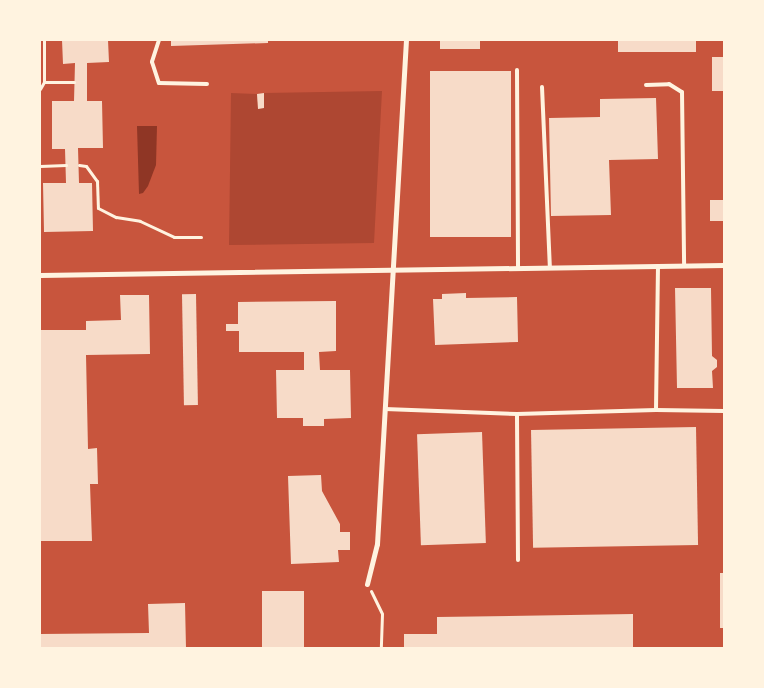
<!DOCTYPE html>
<html>
<head>
<meta charset="utf-8">
<style>
  body { margin:0 }
  #map { position:relative; width:764px; height:688px; overflow:hidden; background:#c8553d; font-family:Figtree,sans-serif }
  div>[style] { position:absolute }
  [style*='--x'] { left:calc(var(--x)*1px); top:calc(var(--y)*1px); width:calc(var(--w)*1px); rotate:calc(var(--a)*1deg) }
  .green>* { inset:0; background:#ae4732 }
  .water>* { inset:0; background:#8f3625 }
  .building>* { inset:0; background:#f7dbc8; transform-origin:0 0 }
  .path>* { height:3px; margin:-1.5px; padding:0 1.5px; transform-origin:1.5px; border-radius:1.5px; background:#fff3e0 }
  .service>* { height:4px; margin:-2px; padding:0 2px; transform-origin:2px; border-radius:2px; background:#fff3e0 }
  .minor>* { height:5px; margin:-2.5px; padding:0 2.5px; transform-origin:2.5px; border-radius:2.5px; background:#fff3e0 }
  span { translate:-50% -50%; white-space:nowrap; text-align:center; line-height:1.15; -webkit-text-stroke:4px #fff3e0; paint-order:stroke }
  .frame { position:absolute; inset:0; border:41px solid #fff3e0; pointer-events:none }
</style>
</head>
<body>
<div id="map">
  <div class="green">
    <i style="clip-path:polygon(382px 91px,374px 243px,229px 245px,231px 93px,257px 94px,258px 109px,264px 108px,264px 93px)"></i>
  </div>
  <div class="water">
    <i style="clip-path:polygon(137px 126px,157px 126px,156px 165px,148px 186px,143px 193px,139px 194px)"></i>
  </div>
  <div class="building">
    <i style="clip-path:polygon(62px 40px,108px 40px,109px 62px,87px 63px,87px 101px,102px 101px,103px 148px,78px 148px,79px 183px,92px 183px,93px 231px,44px 232px,43px 183px,66px 183px,65px 149px,52px 149px,52px 101px,74px 101px,75px 63px,63px 64px)"></i>
    <i style="clip-path:polygon(171px 40px,268px 40px,268px 43px,171px 46px)"></i>
    <i style="left:440px;top:40px;width:40px;height:9px"></i>
    <i style="left:618px;top:40px;width:78px;height:12px"></i>
    <i style="left:712px;top:57px;width:12px;height:34px"></i>
    <i style="left:430px;top:71px;width:81px;height:166px"></i>
    <i style="clip-path:polygon(264px 93px,264px 108px,258px 109px,257px 94px)"></i>
    <i style="clip-path:polygon(656px 98px,658px 159px,609px 160px,611px 215px,551px 216px,549px 118px,600px 117px,600px 99px)"></i>
    <i style="left:710px;top:200px;width:13px;height:21px"></i>
    <i style="clip-path:polygon(675px 288px,711px 288px,712px 356px,717px 360px,717px 367px,712px 371px,713px 388px,677px 388px)"></i>
    <i style="clip-path:polygon(466px 293px,466px 298px,517px 297px,518px 342px,435px 345px,433px 299px,442px 299px,442px 294px)"></i>
    <i style="left:196px;top:294px;width:111px;height:14px;rotate:89deg"></i>
    <i style="clip-path:polygon(120px 295px,149px 295px,150px 354px,86px 355px,88px 449px,97px 448px,98px 484px,90px 484px,92px 541px,40px 541px,40px 330px,86px 330px,86px 321px,121px 320px)"></i>
    <i style="clip-path:polygon(336px 301px,336px 351px,319px 352px,320px 370px,350px 370px,351px 418px,324px 419px,324px 426px,303px 426px,303px 418px,277px 418px,276px 370px,304px 370px,304px 352px,239px 352px,239px 331px,226px 331px,226px 324px,238px 324px,238px 302px)"></i>
    <i style="left:696px;top:427px;width:118px;height:165px;rotate:89deg"></i>
    <i style="left:482px;top:432px;width:111px;height:65px;rotate:88deg"></i>
    <i style="clip-path:polygon(321px 475px,322px 491px,340px 524px,340px 532px,350px 532px,350px 550px,338px 550px,339px 562px,291px 564px,288px 476px)"></i>
    <i style="left:720px;top:573px;width:4px;height:55px"></i>
    <i style="left:262px;top:591px;width:42px;height:57px"></i>
    <i style="clip-path:polygon(185px 603px,186px 648px,40px 648px,40px 634px,149px 633px,148px 604px)"></i>
    <i style="clip-path:polygon(633px 614px,633px 648px,404px 648px,404px 634px,437px 634px,437px 617px)"></i>
  </div>
  <div class="path">
    <i style="--x:44;--y:82;--w:30;--a:0"></i>
    <i style="--x:40;--y:89;--w:8;--a:-60"></i>
    <i style="--x:44;--y:82;--w:42;--a:-90"></i>
    <i style="--x:79;--y:165;--w:7;--a:8"></i>
    <i style="--x:86;--y:166;--w:19;--a:54"></i>
    <i style="--x:97;--y:181;--w:27;--a:88"></i>
    <i style="--x:98;--y:208;--w:20;--a:27"></i>
    <i style="--x:116;--y:217;--w:24;--a:9"></i>
    <i style="--x:140;--y:221;--w:38;--a:25"></i>
    <i style="--x:174;--y:237;--w:27;--a:0"></i>
    <i style="--x:40;--y:166;--w:26;--a:-2"></i>
    <i style="--x:371;--y:591;--w:25;--a:64"></i>
    <i style="--x:382;--y:614;--w:34;--a:92"></i>
  </div>
  <div class="service">
    <i style="--x:159;--y:40;--w:23;--a:108"></i>
    <i style="--x:152;--y:62;--w:22;--a:72"></i>
    <i style="--x:159;--y:83;--w:48;--a:1.2"></i>
    <i style="--x:517;--y:70;--w:198;--a:89.7"></i>
    <i style="--x:646;--y:85;--w:23;--a:-2"></i>
    <i style="--x:669;--y:84;--w:15;--a:32"></i>
    <i style="--x:682;--y:92;--w:174;--a:89.3"></i>
    <i style="--x:542;--y:87;--w:181;--a:87.5"></i>
    <i style="--x:658;--y:266;--w:144;--a:90.8"></i>
    <i style="--x:656;--y:410;--w:68;--a:0.8"></i>
    <i style="--x:385;--y:409;--w:132;--a:2.2"></i>
    <i style="--x:518;--y:560;--w:146;--a:-90.4"></i>
    <i style="--x:517;--y:414;--w:139;--a:-1.6"></i>
  </div>
  <div class="minor">
    <i style="--x:40;--y:275;--w:684;--a:-0.84"></i>
    <i style="--x:367;--y:584;--w:41;--a:-76"></i>
    <i style="--x:377;--y:544;--w:505;--a:-86.71"></i>
  </div>
  <div class="frame"></div>
</div>
</body>
</html>
